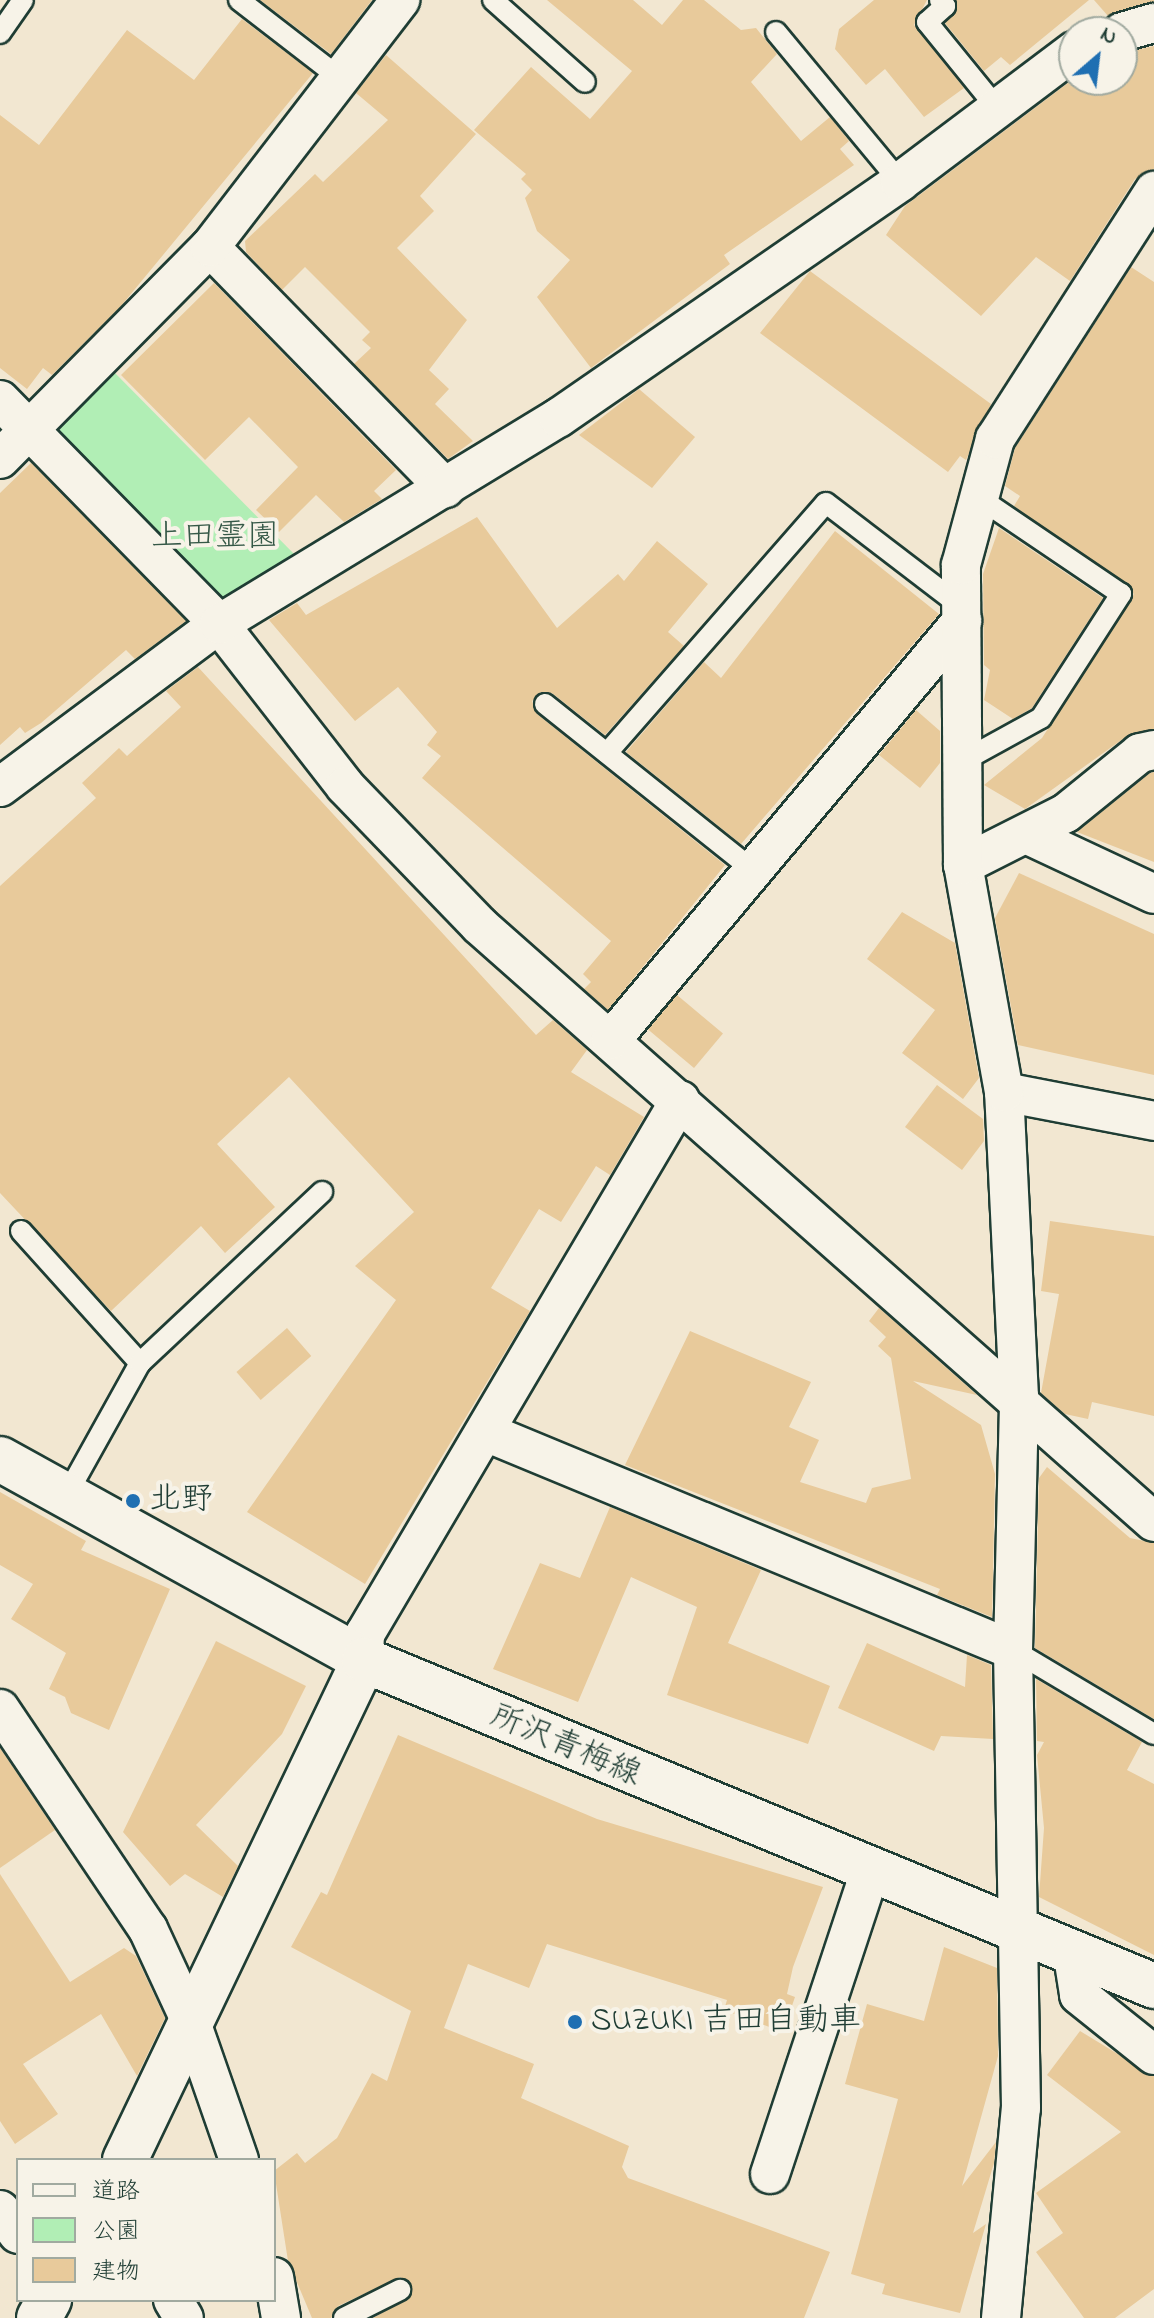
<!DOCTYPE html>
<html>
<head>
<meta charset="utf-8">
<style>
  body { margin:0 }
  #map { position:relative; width:1154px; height:2318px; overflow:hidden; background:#f2e7d1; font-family:"Indie Flower","Klee One",sans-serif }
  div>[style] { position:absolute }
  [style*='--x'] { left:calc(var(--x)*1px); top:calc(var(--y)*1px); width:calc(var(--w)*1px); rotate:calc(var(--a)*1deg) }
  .green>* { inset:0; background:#b1eeb5 }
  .building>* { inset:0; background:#e8ca9b; transform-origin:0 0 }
  .roads { filter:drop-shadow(2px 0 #1f3d34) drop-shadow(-2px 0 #1f3d34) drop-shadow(0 2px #1f3d34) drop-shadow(0 -2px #1f3d34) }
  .service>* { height:20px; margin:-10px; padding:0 10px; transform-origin:10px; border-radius:10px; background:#f7f3e8 }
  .minor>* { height:38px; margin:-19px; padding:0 19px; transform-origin:19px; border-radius:19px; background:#f7f3e8 }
  .tertiary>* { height:44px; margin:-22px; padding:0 22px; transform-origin:22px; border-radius:22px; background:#f7f3e8 }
  .secondary>* { height:44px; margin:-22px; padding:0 22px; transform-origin:22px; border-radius:22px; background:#f7f3e8 }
  .dots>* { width:22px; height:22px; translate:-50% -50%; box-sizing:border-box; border:4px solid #f7f3e8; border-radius:50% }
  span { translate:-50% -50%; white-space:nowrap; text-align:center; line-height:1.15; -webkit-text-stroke:8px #f7f3e8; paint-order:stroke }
  .park-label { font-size:32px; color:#355847 }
  .poi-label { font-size:32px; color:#1f3d34 }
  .left { translate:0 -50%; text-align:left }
  .street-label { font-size:32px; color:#1f3d34 }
  .legend { position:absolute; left:16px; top:2158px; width:260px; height:144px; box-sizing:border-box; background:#f7f3e8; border:2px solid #a1aaa0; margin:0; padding:10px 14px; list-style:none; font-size:24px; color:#1f3d34 }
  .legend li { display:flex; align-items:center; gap:16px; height:40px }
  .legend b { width:40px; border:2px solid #a1aaa0 }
  .north { position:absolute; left:1058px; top:16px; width:80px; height:80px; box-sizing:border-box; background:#f7f3e8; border:2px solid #a1aaa0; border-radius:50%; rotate:28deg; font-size:22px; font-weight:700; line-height:32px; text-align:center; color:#1f3d34 }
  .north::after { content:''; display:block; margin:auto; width:28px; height:36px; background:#1f6fb2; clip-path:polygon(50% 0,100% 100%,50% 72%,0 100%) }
</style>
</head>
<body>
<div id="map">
  <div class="green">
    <i style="clip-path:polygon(113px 371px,300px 560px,226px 605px,60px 440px,56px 429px)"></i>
  </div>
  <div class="building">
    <i style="clip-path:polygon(260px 0,372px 0,331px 54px)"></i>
    <i style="clip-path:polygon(547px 0,633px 0,662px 25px,683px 0,704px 0,741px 30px,756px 28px,777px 54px,751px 82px,801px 141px,830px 117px,849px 141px,840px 149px,854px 165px,724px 255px,730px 264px,591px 368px,537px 297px,570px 260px,537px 231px,525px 198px,532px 190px,521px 179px,526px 174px,474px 130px,531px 67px,590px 119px,632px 71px)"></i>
    <i style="clip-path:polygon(874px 0,927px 0,914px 25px,964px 88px,924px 117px,885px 69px,866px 85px,835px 49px,839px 29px)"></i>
    <i style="clip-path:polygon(956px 0,1089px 0,1010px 65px,1001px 57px,984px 71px,945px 23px)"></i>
    <i style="clip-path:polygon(1094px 0,1154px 0,1154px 2px,1108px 16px)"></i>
    <i style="clip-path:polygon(242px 19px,313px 73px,121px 306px,52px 375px,43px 368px,27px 389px,0 368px,0 115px,39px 145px,127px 30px,194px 80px)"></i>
    <i style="clip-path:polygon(1154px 46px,1154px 169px,1135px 179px,1070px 281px,1036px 257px,981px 316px,886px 235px,905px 206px,1072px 80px,1122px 80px,1122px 53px)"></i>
    <i style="clip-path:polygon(386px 55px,476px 134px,420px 196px,434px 211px,397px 248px,467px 320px,429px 370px,449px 389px,435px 404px,473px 441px,448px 459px,354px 364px,371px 348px,362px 340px,370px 332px,305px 267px,282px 290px,246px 252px,245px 241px,315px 174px,323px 182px,388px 120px,356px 93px)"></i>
    <i style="clip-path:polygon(1131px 267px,1154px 282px,1154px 729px,1127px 736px,1025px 809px,984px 785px,1042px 738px,1134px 594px,1014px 506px,1020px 496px,1005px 486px,1015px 448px)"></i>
    <i style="clip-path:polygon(810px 271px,991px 404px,966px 460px,960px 456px,948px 472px,760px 333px)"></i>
    <i style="clip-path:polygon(214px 283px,396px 470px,374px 491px,382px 499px,344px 522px,316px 495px,279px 532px,256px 510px,298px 467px,249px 417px,205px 460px,121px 375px)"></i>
    <i style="clip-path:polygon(639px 389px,695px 437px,652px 488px,579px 435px)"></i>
    <i style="clip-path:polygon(31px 463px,186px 621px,135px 659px,126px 650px,41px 723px,25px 733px,20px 727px,0 745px,0 493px)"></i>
    <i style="clip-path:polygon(477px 517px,557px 628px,618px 574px,624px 581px,657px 541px,708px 584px,668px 632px,684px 646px,605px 735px,552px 693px,541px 692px,532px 701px,537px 714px,725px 865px,608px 1010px,584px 989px,591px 982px,583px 974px,611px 941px,422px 778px,441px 756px,427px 745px,437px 732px,398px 687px,355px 721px,269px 620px,297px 603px,306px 615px)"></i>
    <i style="clip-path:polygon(999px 528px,1103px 598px,1032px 708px,1013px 719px,984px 700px,990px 670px,984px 665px,983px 574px)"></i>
    <i style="clip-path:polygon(835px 531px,939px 614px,741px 844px,626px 752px,704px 662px,721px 678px)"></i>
    <i style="clip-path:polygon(198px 667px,536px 1035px,553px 1020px,587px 1050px,571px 1072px,644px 1117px,610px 1175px,596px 1166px,561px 1222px,539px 1209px,491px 1288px,530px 1311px,365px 1584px,247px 1512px,396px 1300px,355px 1266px,414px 1212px,289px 1077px,217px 1144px,275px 1207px,225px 1253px,201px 1226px,111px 1311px,0 1193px,0 886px,96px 798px,82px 783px,119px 748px,127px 756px,181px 707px,166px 691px)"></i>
    <i style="clip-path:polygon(916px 710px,940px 731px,940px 763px,920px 788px,879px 755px)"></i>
    <i style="clip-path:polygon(1154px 772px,1154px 862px,1077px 832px,1150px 773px)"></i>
    <i style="clip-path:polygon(1019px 873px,1154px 934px,1154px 1075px,1018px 1045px,995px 918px)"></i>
    <i style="clip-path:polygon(902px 912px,955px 943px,979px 1078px,963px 1099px,902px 1053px,935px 1010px,867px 959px)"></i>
    <i style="left:677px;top:995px;width:60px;height:45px;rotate:40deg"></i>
    <i style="clip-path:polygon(937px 1085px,983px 1119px,984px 1141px,962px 1170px,905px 1127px)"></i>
    <i style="clip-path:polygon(1050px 1221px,1154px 1236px,1154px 1416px,1092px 1402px,1088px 1419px,1065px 1414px,1041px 1393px,1059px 1294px,1041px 1291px)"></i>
    <i style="clip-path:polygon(879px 1308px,977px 1395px,913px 1381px,981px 1425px,995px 1474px,992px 1617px,937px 1595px,940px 1589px,625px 1465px,690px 1331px,811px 1382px,789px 1427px,819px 1440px,800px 1482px,866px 1503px,872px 1488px,911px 1479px,891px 1358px,878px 1346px,886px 1337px,869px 1321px)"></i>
    <i style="left:287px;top:1328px;width:37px;height:67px;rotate:49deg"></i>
    <i style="clip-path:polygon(1047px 1467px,1130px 1538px,1154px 1543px,1154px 1719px,1035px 1648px,1039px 1478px)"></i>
    <i style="clip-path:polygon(0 1492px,86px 1541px,81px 1550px,170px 1589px,109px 1730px,71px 1713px,65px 1697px,49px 1689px,66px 1653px,11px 1619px,33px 1584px,0 1565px)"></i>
    <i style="clip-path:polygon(610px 1507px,761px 1570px,728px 1643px,830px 1686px,808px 1744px,667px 1695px,697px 1607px,631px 1577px,578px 1702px,493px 1669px,540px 1563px,580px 1578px)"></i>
    <i style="clip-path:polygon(216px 1641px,306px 1686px,282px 1734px,196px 1825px,238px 1866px,223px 1897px,185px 1874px,170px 1886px,123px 1832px)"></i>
    <i style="clip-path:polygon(867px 1643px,965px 1687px,967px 1655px,991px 1665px,993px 1739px,941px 1736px,934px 1751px,838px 1708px)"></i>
    <i style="clip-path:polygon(1036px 1679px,1142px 1742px,1127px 1770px,1154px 1784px,1154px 1955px,1039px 1897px,1044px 1828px,1037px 1755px,1044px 1742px,1037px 1741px)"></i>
    <i style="clip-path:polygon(398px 1735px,597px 1819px,823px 1887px,793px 1967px,787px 1994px,795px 1997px,783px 2032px,724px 2010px,727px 2000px,547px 1944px,529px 1988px,468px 1964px,444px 2028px,534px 2064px,521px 2098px,629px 2146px,622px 2167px,628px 2178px,830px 2252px,804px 2318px,373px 2318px,411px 2296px,411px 2284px,400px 2277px,338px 2306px,331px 2318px,312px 2318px,288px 2261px,274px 2171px,297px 2153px,305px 2163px,337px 2138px,372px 2073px,387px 2081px,411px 2011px,291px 1947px,321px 1892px,327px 1895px)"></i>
    <i style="clip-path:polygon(0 1748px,55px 1830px,0 1868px)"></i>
    <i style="clip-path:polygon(0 1874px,70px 1982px,124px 1948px,136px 1956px,165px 2018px,137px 2076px,101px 2014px,23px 2064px,58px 2114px,15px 2144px,0 2121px)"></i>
    <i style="clip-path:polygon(944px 1947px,997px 1968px,998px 2056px,962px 2186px,996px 2142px,994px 2163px,973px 2233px,986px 2224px,960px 2313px,882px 2294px,885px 2284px,851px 2274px,898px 2099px,845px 2084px,867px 2004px,924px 2021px)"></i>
    <i style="clip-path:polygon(1080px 2031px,1154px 2076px,1154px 2289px,1115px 2318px,1084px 2318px,1036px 2252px,1063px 2233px,1036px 2193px,1121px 2132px,1047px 2075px)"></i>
  </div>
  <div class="roads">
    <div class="service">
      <i style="--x:239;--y:0;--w:128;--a:37.7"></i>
      <i style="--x:493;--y:0;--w:123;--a:41.7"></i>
      <i style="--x:940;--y:0;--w:8;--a:50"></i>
      <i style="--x:945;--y:6;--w:24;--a:138"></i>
      <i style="--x:927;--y:22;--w:111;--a:50.9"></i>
      <i style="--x:776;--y:32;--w:195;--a:50.4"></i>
      <i style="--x:0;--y:33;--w:40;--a:-55.1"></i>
      <i style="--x:545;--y:704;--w:266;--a:38.6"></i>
      <i style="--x:607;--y:753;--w:332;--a:-48.8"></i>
      <i style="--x:826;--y:503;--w:171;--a:37.4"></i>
      <i style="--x:963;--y:761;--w:89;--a:-28.9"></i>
      <i style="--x:1041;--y:718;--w:148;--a:-57.2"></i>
      <i style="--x:1121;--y:594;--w:175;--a:-145.9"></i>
      <i style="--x:21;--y:1231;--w:178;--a:48"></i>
      <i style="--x:66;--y:1496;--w:152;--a:-60.9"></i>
      <i style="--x:140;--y:1363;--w:250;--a:-43.2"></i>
      <i style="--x:1013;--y:1650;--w:164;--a:30.8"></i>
      <i style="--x:344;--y:2318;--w:63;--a:-26.6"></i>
    </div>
    <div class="minor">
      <i style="--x:1122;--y:32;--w:33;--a:-16"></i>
      <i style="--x:210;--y:247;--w:337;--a:45.7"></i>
      <i style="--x:0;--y:400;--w:313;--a:45.6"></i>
      <i style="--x:219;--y:624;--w:205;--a:52.1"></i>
      <i style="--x:345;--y:786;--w:193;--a:46"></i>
      <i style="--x:479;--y:925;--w:901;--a:41.49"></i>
      <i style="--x:0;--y:459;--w:298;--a:-45.3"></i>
      <i style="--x:210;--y:247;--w:312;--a:-52.4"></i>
      <i style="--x:0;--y:787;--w:273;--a:-36.7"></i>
      <i style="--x:219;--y:624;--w:397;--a:-31.3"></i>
      <i style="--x:558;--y:418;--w:416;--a:-34.6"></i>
      <i style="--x:900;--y:182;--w:218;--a:-37"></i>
      <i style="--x:1026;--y:834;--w:141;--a:25.1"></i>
      <i style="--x:963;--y:865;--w:115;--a:-26.8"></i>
      <i style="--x:1066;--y:813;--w:95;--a:-39"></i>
      <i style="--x:1140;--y:753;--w:14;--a:-12"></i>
      <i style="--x:611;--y:1040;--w:547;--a:-50.05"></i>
      <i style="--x:1004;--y:1092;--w:153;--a:10.9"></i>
      <i style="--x:488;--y:1433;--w:568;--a:22.46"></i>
      <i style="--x:364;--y:1660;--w:26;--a:-88"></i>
      <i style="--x:365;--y:1634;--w:620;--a:-59.46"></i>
      <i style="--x:0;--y:1709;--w:265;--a:56.1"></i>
      <i style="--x:148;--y:1929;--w:102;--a:65.2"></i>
      <i style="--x:191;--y:2022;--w:146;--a:70.8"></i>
      <i style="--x:1073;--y:1956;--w:39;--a:81"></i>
      <i style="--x:1079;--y:1995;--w:96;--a:38.7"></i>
      <i style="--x:770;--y:2174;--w:316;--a:-71.7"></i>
      <i style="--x:0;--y:2210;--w:30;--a:53"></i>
      <i style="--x:274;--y:2277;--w:42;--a:80.3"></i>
      <i style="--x:173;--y:2300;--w:21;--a:59"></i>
      <i style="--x:1001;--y:2318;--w:211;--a:-84.6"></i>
      <i style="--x:1021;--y:2108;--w:458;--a:-91"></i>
      <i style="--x:1013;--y:1650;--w:253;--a:-88.6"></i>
      <i style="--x:1019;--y:1397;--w:305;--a:-92.8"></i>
      <i style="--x:1004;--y:1092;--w:231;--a:-100.2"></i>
      <i style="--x:963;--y:865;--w:300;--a:-90.4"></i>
      <i style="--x:961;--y:565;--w:131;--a:-74.9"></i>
      <i style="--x:995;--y:439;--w:295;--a:-57.3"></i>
    </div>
    <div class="tertiary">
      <i style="--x:125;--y:2160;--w:554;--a:-64.45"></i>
      <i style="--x:39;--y:2318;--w:21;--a:-61"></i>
    </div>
    <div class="secondary">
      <i style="--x:0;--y:1459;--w:416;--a:28.9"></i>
      <i style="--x:364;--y:1660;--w:855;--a:22.42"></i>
    </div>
  </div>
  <div class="dots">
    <i style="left:133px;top:1501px;background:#1f6fb2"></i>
    <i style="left:575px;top:2022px;background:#1f6fb2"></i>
  </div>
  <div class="park-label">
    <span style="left:215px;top:538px">上田霊園</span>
  </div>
  <div class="poi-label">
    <span class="left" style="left:149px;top:1501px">北野</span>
    <span class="left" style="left:591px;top:2022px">SUZUKI 吉田自動車</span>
  </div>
  <div class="street-label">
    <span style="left:565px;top:1747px;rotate:23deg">所沢青梅線</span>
  </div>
  <ul class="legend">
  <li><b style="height:10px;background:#f7f3e8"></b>道路</li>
  <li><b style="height:22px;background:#b1eeb5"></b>公園</li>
  <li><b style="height:22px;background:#e8ca9b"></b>建物</li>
  </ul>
  <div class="north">N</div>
</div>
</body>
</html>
